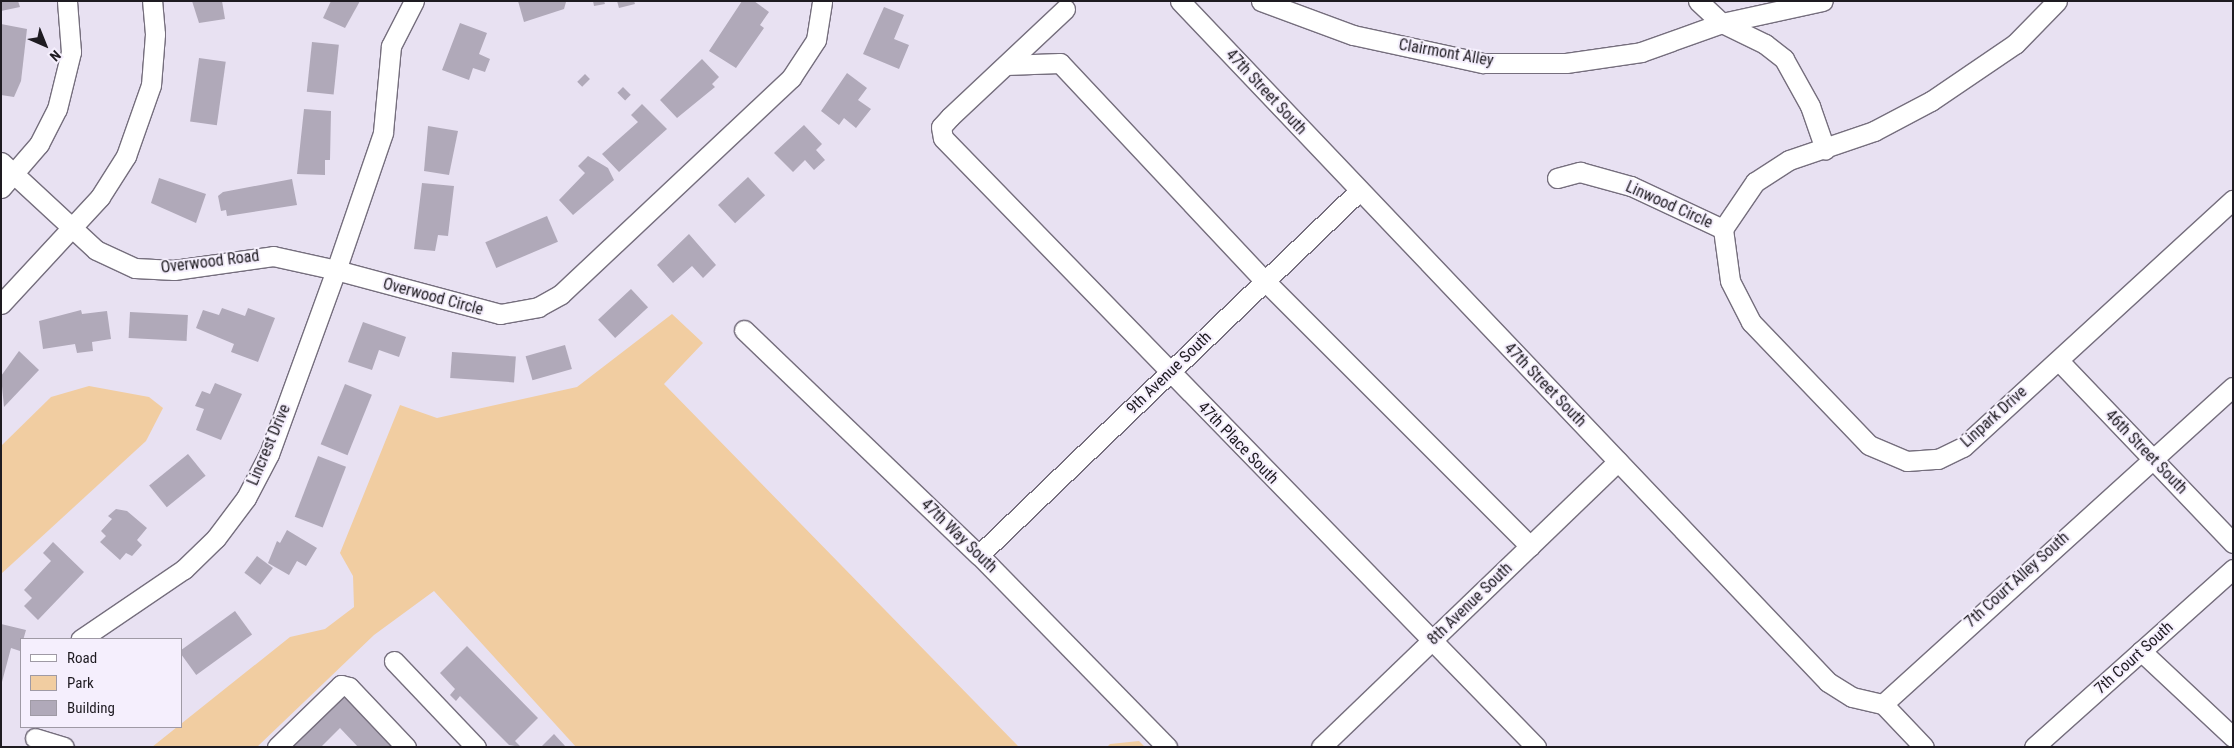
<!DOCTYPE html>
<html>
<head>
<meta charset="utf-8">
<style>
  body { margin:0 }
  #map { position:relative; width:2234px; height:748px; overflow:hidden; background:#e8e1f2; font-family:"Roboto Condensed",sans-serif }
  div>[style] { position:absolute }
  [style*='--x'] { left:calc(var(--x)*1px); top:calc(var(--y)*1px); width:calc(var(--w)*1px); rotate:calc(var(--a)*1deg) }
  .green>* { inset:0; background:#f1cda1 }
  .building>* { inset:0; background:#b0a9b9; transform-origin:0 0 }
  .roads { filter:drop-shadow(1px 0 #756e7d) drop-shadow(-1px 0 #756e7d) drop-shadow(0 1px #756e7d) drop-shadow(0 -1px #756e7d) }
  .minor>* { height:19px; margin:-9.5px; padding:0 9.5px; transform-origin:9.5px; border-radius:9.5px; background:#fff }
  span { translate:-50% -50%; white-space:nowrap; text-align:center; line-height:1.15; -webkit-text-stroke:4px #f5effd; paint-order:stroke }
  .street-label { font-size:16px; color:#1e1b21 }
  .frame { position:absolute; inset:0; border:2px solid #1e1b21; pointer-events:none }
  .legend { position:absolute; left:20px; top:638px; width:162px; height:90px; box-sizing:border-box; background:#f5effd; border:1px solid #9f9aa5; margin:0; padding:6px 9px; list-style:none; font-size:15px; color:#1e1b21 }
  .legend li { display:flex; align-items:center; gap:10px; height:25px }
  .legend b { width:25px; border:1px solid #9f9aa5 }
  .north { position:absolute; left:20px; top:20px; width:50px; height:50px; -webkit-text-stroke:4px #f5effd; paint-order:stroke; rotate:136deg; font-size:14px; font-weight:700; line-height:20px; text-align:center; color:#1e1b21 }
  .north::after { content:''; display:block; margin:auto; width:18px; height:22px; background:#1e1b21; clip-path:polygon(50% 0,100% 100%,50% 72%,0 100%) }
</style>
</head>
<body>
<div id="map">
  <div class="green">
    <i style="clip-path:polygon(672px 314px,703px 343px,664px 384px,1019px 747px,576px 747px,434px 591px,374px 635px,257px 747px,152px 747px,290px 637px,325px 629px,354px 607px,353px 576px,340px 553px,400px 405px,437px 418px,577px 387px)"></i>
    <i style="clip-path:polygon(89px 386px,149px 397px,163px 408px,146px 441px,1px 574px,1px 446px,51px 397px)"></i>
    <i style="clip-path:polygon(1139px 741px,1145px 747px,1107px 747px,1110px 744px)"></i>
  </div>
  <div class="building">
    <i style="clip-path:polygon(1px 1px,18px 1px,20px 7px,1px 11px)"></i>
    <i style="clip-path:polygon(192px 1px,222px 1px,225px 19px,199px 23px)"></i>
    <i style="clip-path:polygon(331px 1px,360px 1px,345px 28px,323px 18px)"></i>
    <i style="clip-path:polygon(518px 1px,566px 1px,566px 2px,564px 9px,524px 22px)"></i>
    <i style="clip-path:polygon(593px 1px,604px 1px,605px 4px,594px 6px)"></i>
    <i style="clip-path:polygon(617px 1px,634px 1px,635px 4px,619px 8px)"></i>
    <i style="clip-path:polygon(742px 1px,754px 1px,769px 12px,760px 25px,764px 28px,736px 68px,709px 51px)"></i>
    <i style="clip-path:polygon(884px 7px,904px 15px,894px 39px,909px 45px,899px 69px,863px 54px)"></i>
    <i style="clip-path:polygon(460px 23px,487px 33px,479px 54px,490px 59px,485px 72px,473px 68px,469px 80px,442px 70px)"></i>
    <i style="clip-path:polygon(1px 24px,27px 29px,21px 81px,14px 97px,1px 95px)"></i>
    <i style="left:312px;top:42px;width:27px;height:50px;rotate:6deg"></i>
    <i style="left:199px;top:58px;width:27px;height:64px;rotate:8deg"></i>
    <i style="clip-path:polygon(702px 59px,719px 77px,712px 84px,715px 87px,677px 118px,660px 100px)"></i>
    <i style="clip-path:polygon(847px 73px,867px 88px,858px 100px,871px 109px,856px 128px,844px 118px,839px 125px,821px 111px)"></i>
    <i style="left:585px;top:74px;width:7px;height:11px;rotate:45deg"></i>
    <i style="left:623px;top:87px;width:11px;height:8px;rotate:45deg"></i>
    <i style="clip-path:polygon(642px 104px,667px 129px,619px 172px,602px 154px,638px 122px,631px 115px)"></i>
    <i style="clip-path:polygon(304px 109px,331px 111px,330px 160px,325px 160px,325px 175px,297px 174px)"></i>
    <i style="clip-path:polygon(804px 125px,822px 144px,816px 150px,825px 160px,814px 170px,805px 160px,793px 172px,774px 153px)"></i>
    <i style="clip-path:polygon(428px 126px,458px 131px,449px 175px,424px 171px)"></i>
    <i style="clip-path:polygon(588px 156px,608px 168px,614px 180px,573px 215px,559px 200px,585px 173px,578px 166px)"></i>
    <i style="left:748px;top:177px;width:25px;height:41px;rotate:47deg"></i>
    <i style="clip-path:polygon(159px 178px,206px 194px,196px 223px,151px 203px)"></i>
    <i style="clip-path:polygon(292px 179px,297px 205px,227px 216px,226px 210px,221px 211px,218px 196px,223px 192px)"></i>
    <i style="clip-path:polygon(422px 183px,454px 186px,448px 236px,438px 235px,435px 251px,414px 249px)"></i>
    <i style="left:547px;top:216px;width:28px;height:67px;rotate:67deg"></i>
    <i style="clip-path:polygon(689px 234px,716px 265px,703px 278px,692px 266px,673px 283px,657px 265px)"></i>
    <i style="left:631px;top:289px;width:25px;height:45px;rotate:47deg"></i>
    <i style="clip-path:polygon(222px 308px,245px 316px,248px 308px,275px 318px,258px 362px,231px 352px,234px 344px,196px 328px,203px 310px,219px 315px)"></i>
    <i style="clip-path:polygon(81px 310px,82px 314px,107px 311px,111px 339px,92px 342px,93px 351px,77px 353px,75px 344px,43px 349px,39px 321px)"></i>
    <i style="left:130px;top:312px;width:58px;height:26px;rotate:3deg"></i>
    <i style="clip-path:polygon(363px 322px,406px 337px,399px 357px,379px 350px,372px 370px,348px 362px)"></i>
    <i style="left:565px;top:345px;width:25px;height:41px;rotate:74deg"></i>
    <i style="clip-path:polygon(19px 351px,39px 370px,4px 407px,1px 376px)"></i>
    <i style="left:452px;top:352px;width:64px;height:26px;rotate:4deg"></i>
    <i style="clip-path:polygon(215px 383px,242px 394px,221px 440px,196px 430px,204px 409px,195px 406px,202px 391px,210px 394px)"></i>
    <i style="left:345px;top:384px;width:29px;height:65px;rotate:22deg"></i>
    <i style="left:188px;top:454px;width:28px;height:50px;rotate:51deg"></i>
    <i style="left:318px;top:456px;width:30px;height:65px;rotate:21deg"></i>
    <i style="clip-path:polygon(116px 509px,127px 511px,147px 528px,137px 540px,142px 545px,132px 556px,126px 553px,120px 560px,100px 542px,106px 536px,101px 531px,112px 519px,108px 516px)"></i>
    <i style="clip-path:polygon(287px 530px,317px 548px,306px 566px,297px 561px,289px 575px,268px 563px,277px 541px,280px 543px)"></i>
    <i style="clip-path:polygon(53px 542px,84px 572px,38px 620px,24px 606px,32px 598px,24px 590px,51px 561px,43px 553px)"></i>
    <i style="left:257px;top:556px;width:20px;height:21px;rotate:37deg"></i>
    <i style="left:235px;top:611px;width:29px;height:69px;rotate:54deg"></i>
    <i style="clip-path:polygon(1px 624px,26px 630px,20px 651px,11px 648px,2px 682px)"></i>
    <i style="clip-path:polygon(467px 646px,538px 718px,515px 741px,521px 747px,509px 745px,460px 696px,456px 701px,450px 695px,455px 689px,440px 673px)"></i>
    <i style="clip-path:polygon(342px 694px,393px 747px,358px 747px,340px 728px,321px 747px,287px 747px)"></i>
    <i style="clip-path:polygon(554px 734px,566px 747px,541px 747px)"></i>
  </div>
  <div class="roads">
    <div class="minor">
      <i style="--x:414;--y:1;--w:51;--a:117.1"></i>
      <i style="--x:391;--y:46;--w:87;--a:95.3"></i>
      <i style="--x:383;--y:133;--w:145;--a:108.9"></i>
      <i style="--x:336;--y:270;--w:170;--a:15"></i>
      <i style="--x:500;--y:314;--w:39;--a:-10"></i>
      <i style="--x:538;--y:307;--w:26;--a:-29"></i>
      <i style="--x:561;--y:294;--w:316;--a:-43.2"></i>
      <i style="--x:791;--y:78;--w:45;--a:-56.7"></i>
      <i style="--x:816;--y:40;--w:39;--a:-81"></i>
      <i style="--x:1180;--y:1;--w:940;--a:46.42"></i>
      <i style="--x:1828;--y:682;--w:28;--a:32"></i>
      <i style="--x:1852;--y:697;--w:32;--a:13"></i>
      <i style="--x:1883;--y:704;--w:59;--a:46.4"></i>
      <i style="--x:1261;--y:1;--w:98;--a:20.3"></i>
      <i style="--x:1353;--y:35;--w:133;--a:12.2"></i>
      <i style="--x:1483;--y:63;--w:83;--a:0"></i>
      <i style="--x:1566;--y:63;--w:76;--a:-8.3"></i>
      <i style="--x:1641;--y:52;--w:86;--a:-19.7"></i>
      <i style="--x:1722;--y:23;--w:103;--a:-12.3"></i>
      <i style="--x:1698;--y:1;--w:33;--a:43"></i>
      <i style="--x:1722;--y:23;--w:48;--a:26"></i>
      <i style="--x:1765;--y:44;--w:24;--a:38"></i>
      <i style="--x:1784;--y:59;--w:54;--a:61"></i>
      <i style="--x:1810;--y:106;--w:46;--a:70.8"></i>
      <i style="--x:1065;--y:9;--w:158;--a:136.8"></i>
      <i style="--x:950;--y:117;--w:13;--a:132"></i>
      <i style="--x:941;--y:127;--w:11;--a:80"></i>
      <i style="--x:943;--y:138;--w:850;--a:45.76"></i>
      <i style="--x:1006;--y:65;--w:54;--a:-2.1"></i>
      <i style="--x:1060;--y:63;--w:299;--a:46.8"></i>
      <i style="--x:1265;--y:281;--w:375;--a:45"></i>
      <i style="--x:1;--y:162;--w:129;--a:42.8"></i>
      <i style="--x:96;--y:250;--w:43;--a:24.8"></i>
      <i style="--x:135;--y:268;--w:39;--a:3"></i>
      <i style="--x:174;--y:270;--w:100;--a:-8"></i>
      <i style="--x:273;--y:256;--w:65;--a:12.5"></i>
      <i style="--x:336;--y:270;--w:196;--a:110"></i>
      <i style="--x:269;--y:454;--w:50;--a:117.6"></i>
      <i style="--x:246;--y:498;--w:50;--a:126.9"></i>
      <i style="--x:216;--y:538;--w:45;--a:135.9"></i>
      <i style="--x:184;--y:569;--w:125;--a:145.8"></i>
      <i style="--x:1557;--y:178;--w:24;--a:-15"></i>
      <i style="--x:1580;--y:172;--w:53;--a:15.4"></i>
      <i style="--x:1631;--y:186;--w:102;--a:25.1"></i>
      <i style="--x:1;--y:188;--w:58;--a:-49.2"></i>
      <i style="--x:39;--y:144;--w:39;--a:-63"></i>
      <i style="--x:57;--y:109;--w:59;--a:-76.2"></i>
      <i style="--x:71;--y:52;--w:51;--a:-94.5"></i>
      <i style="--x:1723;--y:229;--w:52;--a:82.3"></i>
      <i style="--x:1730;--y:281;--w:46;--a:62.9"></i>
      <i style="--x:1751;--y:322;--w:170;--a:46.2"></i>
      <i style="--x:1869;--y:445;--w:41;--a:22.8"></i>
      <i style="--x:1907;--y:461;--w:31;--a:-4"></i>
      <i style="--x:1938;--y:459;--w:28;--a:-26"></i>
      <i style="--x:1963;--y:447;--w:366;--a:-42.5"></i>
      <i style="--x:1723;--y:229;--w:57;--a:-55.8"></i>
      <i style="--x:1755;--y:182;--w:40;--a:-32.9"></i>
      <i style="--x:1789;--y:160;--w:90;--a:-18.8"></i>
      <i style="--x:1874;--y:131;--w:64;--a:-27.8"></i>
      <i style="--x:1931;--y:101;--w:102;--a:-34.2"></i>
      <i style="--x:2015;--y:44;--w:60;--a:-45.7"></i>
      <i style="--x:1;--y:304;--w:146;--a:-47.2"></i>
      <i style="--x:100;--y:197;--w:49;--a:-57.6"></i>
      <i style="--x:126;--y:156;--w:75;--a:-70.6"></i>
      <i style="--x:151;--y:85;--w:51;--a:-85.5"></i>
      <i style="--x:155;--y:34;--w:33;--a:-95"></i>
      <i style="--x:744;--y:330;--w:325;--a:43.8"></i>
      <i style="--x:979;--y:555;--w:269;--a:45.6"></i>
      <i style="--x:2059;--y:361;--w:252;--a:46.3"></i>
      <i style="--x:979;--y:555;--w:526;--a:-43.77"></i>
      <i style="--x:2141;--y:651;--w:126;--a:43.1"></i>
      <i style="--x:394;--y:661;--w:119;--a:46.4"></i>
      <i style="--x:1883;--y:704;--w:472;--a:-42.2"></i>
      <i style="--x:35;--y:738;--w:30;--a:17"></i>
      <i style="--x:277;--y:747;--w:89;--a:-44.1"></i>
      <i style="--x:341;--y:685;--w:8;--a:14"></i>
      <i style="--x:349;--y:687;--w:83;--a:46.5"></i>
      <i style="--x:1321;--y:747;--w:412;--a:-43.9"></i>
      <i style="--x:2034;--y:747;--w:267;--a:-41.8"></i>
    </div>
  </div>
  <div class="street-label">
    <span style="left:1446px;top:53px;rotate:10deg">Clairmont Alley</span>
    <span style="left:1266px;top:92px;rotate:47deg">47th Street South</span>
    <span style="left:1669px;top:205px;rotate:24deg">Linwood Circle</span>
    <span style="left:210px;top:262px;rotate:-7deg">Overwood Road</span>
    <span style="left:433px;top:297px;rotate:15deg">Overwood Circle</span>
    <span style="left:1169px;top:373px;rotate:-44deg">9th Avenue South</span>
    <span style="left:1545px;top:385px;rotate:46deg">47th Street South</span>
    <span style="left:1994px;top:417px;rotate:-42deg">Linpark Drive</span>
    <span style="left:1238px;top:443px;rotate:46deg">47th Place South</span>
    <span style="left:269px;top:445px;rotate:-67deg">Lincrest Drive</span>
    <span style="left:2146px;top:452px;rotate:46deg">46th Street South</span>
    <span style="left:959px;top:536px;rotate:44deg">47th Way South</span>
    <span style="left:2017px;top:580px;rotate:-42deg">7th Court Alley South</span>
    <span style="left:1470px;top:604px;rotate:-44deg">8th Avenue South</span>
    <span style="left:2134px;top:658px;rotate:-42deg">7th Court South</span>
  </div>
  <div class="frame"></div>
  <ul class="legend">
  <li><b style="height:6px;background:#fff"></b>Road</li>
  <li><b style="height:14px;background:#f1cda1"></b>Park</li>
  <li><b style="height:14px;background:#b0a9b9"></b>Building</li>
  </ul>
  <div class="north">N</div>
</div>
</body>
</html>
